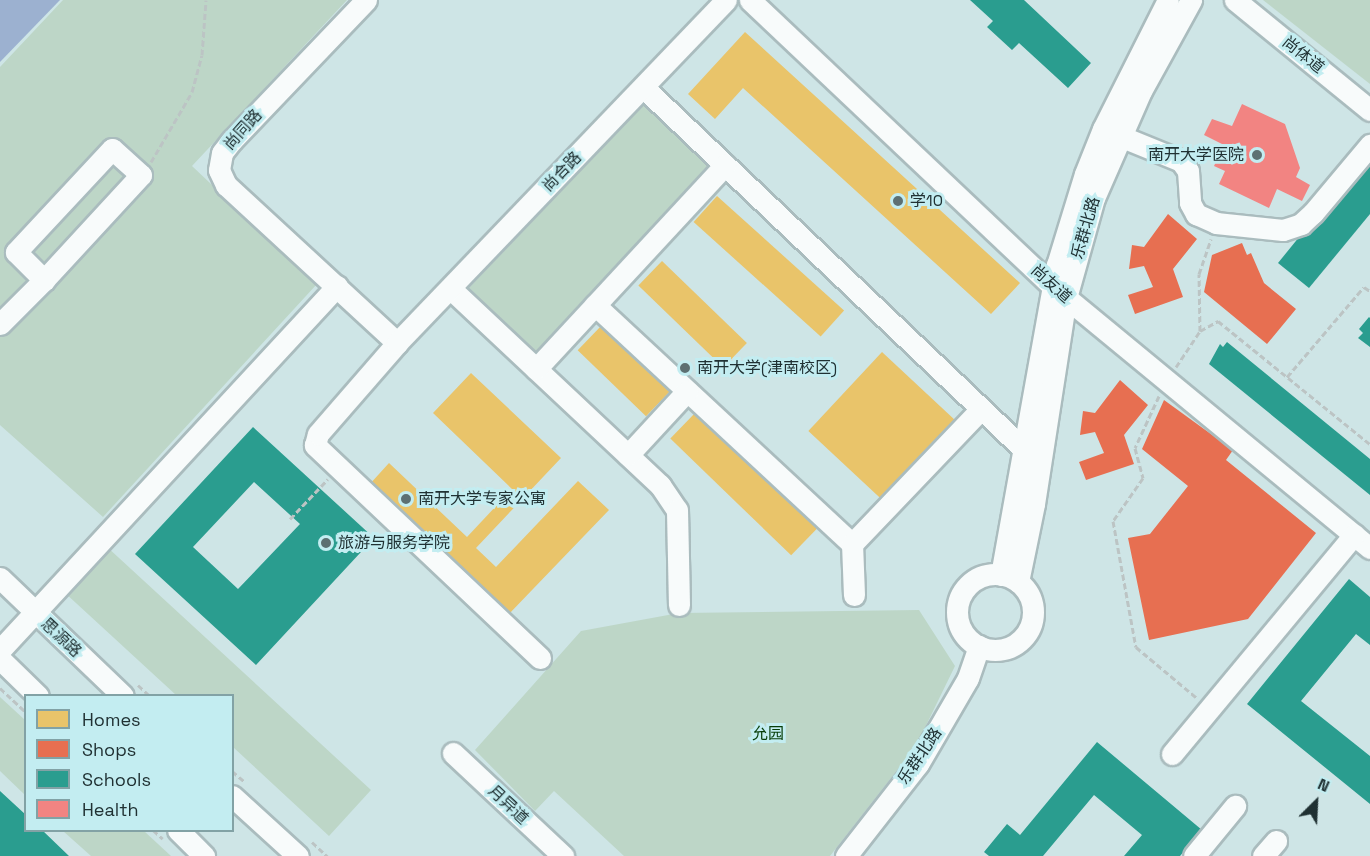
<!DOCTYPE html>
<html>
<head>
<meta charset="utf-8">
<style>
  body { margin:0 }
  #map { position:relative; width:1370px; height:856px; overflow:hidden; background:#cee5e6; font-family:"Space Grotesk","Noto Sans SC",sans-serif }
  div>[style] { position:absolute }
  [style*='--x'] { left:calc(var(--x)*1px); top:calc(var(--y)*1px); width:calc(var(--w)*1px); rotate:calc(var(--a)*1deg) }
  .green>* { inset:0; background:#bdd6c7; transform-origin:0 0 }
  .water>* { inset:0; background:#9cb1d0 }
  .homes>* { inset:0; background:#e9c46a; transform-origin:0 0 }
  .shops>* { inset:0; background:#e76f51 }
  .schools>* { inset:0; background:#2a9d8f }
  .health>* { inset:0; background:#f28482 }
  .path>* { height:3px; margin-top:-1.5px; transform-origin:0; background:repeating-linear-gradient(90deg,#bcc4c4 0 6px,transparent 0 9px) }
  .roads { filter:drop-shadow(2px 0 #aabcbe) drop-shadow(-2px 0 #aabcbe) drop-shadow(0 2px #aabcbe) drop-shadow(0 -2px #aabcbe) }
  .minor>* { height:21px; margin:-10.5px; padding:0 10.5px; transform-origin:10.5px; border-radius:10.5px; background:#f8fbfb }
  .minor>.ring { margin:-10.5px; padding:0; box-sizing:content-box; background:none; border:21px solid #f8fbfb; border-radius:50% }
  .dots>* { width:16px; height:16px; translate:-50% -50%; box-sizing:border-box; border:3px solid #c3edf1; border-radius:50% }
  span { translate:-50% -50%; white-space:nowrap; text-align:center; line-height:1.15; -webkit-text-stroke:6px #c3edf1; paint-order:stroke }
  .street-label { font-size:16px; color:#203133 }
  .poi-label { font-size:16px; color:#203133 }
  .right { translate:-100% -50%; text-align:right }
  .left { translate:0 -50%; text-align:left }
  .park-label { font-size:16px; color:#063d07 }
  .legend { position:absolute; left:24px; top:694px; width:210px; height:138px; box-sizing:border-box; background:#c3edf1; border:2px solid #82a2a5; margin:0; padding:8px 10px; list-style:none; font-size:18px; color:#203133 }
  .legend li { display:flex; align-items:center; gap:12px; height:30px }
  .legend b { width:30px; border:2px solid #82a2a5 }
  .north { position:absolute; left:1286px; top:772px; width:60px; height:60px; -webkit-text-stroke:4px #c3edf1; paint-order:stroke; rotate:24deg; font-size:16px; font-weight:700; line-height:24px; text-align:center; color:#203133 }
  .north::after { content:''; display:block; margin:auto; width:21px; height:27px; background:#203133; clip-path:polygon(50% 0,100% 100%,50% 72%,0 100%) }
</style>
</head>
<body>
<div id="map">
  <div class="green">
    <i style="clip-path:polygon(63px 0,347px 0,192px 166px,317px 284px,103px 517px,0 425px,0 67px)"></i>
    <i style="clip-path:polygon(1263px 0,1370px 0,1370px 84px)"></i>
    <i style="left:644px;top:100px;width:99px;height:261px;rotate:43deg"></i>
    <i style="clip-path:polygon(106px 546px,371px 790px,329px 836px,233px 747px,232px 696px,176px 695px,64px 592px)"></i>
    <i style="clip-path:polygon(919px 610px,955px 666px,916px 746px,830px 856px,624px 856px,554px 791px,535px 811px,475px 750px,581px 631px,679px 613px)"></i>
    <i style="clip-path:polygon(0 697px,25px 720px,25px 795px,0 771px)"></i>
    <i style="clip-path:polygon(63px 831px,144px 831px,171px 856px,91px 856px)"></i>
  </div>
  <div class="water">
    <i style="clip-path:polygon(0 0,60px 0,0 62px)"></i>
  </div>
  <div class="homes">
    <i style="clip-path:polygon(745px 32px,1020px 283px,991px 314px,743px 88px,715px 119px,688px 94px)"></i>
    <i style="left:717px;top:196px;width:171px;height:35px;rotate:42deg"></i>
    <i style="left:662px;top:261px;width:118px;height:34px;rotate:44deg"></i>
    <i style="left:602px;top:325px;width:95px;height:35px;rotate:44deg"></i>
    <i style="left:882px;top:352px;width:103px;height:108px;rotate:43deg"></i>
    <i style="clip-path:polygon(471px 373px,561px 458px,476px 548px,496px 567px,578px 481px,609px 510px,507px 616px,369px 485px,389px 463px,467px 537px,512px 489px,433px 413px)"></i>
    <i style="left:696px;top:412px;width:168px;height:37px;rotate:44deg"></i>
  </div>
  <div class="shops">
    <i style="clip-path:polygon(1168px 214px,1197px 239px,1173px 269px,1183px 297px,1135px 314px,1128px 295px,1153px 287px,1144px 266px,1129px 269px,1132px 245px,1144px 247px)"></i>
    <i style="clip-path:polygon(1242px 243px,1247px 255px,1251px 253px,1264px 283px,1296px 309px,1267px 344px,1204px 292px,1212px 255px)"></i>
    <i style="clip-path:polygon(1120px 380px,1148px 405px,1124px 435px,1134px 464px,1086px 480px,1079px 462px,1104px 453px,1095px 432px,1080px 435px,1083px 411px,1095px 413px)"></i>
    <i style="clip-path:polygon(1164px 400px,1233px 450px,1226px 460px,1316px 533px,1248px 619px,1149px 640px,1128px 538px,1150px 534px,1188px 486px,1142px 449px)"></i>
  </div>
  <div class="schools">
    <i style="clip-path:polygon(970px 0,1024px 0,1091px 63px,1068px 88px,1019px 43px,1012px 50px,987px 27px,993px 21px)"></i>
    <i style="clip-path:polygon(1370px 150px,1370px 214px,1309px 288px,1278px 263px)"></i>
    <i style="clip-path:polygon(1369px 317px,1370px 318px,1370px 347px,1358px 338px,1363px 333px,1359px 329px)"></i>
    <i style="clip-path:polygon(1227px 342px,1370px 459px,1370px 495px,1209px 364px,1220px 344px,1223px 347px)"></i>
    <i style="clip-path:polygon(evenodd,253px 427px,374px 538px,256px 665px,135px 554px,253px 427px,254px 482px,300px 524px,238px 589px,193px 547px,254px 482px)"></i>
    <i style="clip-path:polygon(1349px 579px,1370px 597px,1370px 645px,1356px 634px,1301px 701px,1370px 756px,1370px 804px,1247px 704px)"></i>
    <i style="clip-path:polygon(1097px 742px,1202px 830px,1180px 856px,1124px 856px,1142px 835px,1094px 795px,1043px 856px,989px 856px,984px 852px,1007px 824px,1020px 835px)"></i>
    <i style="clip-path:polygon(0 791px,26px 815px,26px 830px,42px 830px,69px 856px,0 856px)"></i>
  </div>
  <div class="health">
    <i style="clip-path:polygon(1242px 104px,1285px 124px,1300px 168px,1296px 177px,1310px 185px,1302px 201px,1277px 189px,1269px 208px,1219px 184px,1225px 171px,1214px 166px,1224px 145px,1204px 135px,1212px 119px,1232px 126px)"></i>
  </div>
  <div class="path">
    <i style="--x:151;--y:162;--w:81;--a:-59.6"></i>
    <i style="--x:192;--y:92;--w:38;--a:-75"></i>
    <i style="--x:202;--y:55;--w:55;--a:-85.8"></i>
    <i style="--x:1200;--y:331;--w:57;--a:-91"></i>
    <i style="--x:1199;--y:274;--w:37;--a:-71"></i>
    <i style="--x:1176;--y:367;--w:43;--a:-56.3"></i>
    <i style="--x:1200;--y:331;--w:21;--a:-29"></i>
    <i style="--x:1218;--y:321;--w:196;--a:39"></i>
    <i style="--x:1287;--y:377;--w:118;--a:-49.5"></i>
    <i style="--x:1364;--y:287;--w:7;--a:34"></i>
    <i style="--x:1159;--y:396;--w:57;--a:114.8"></i>
    <i style="--x:1135;--y:448;--w:31;--a:75"></i>
    <i style="--x:1143;--y:478;--w:52;--a:124.9"></i>
    <i style="--x:1113;--y:521;--w:128;--a:79.7"></i>
    <i style="--x:1136;--y:647;--w:80;--a:39.9"></i>
    <i style="--x:290;--y:519;--w:55;--a:-46.5"></i>
    <i style="--x:138;--y:685;--w:16;--a:43"></i>
    <i style="--x:0;--y:688;--w:35;--a:43"></i>
    <i style="--x:232;--y:771;--w:16;--a:40"></i>
    <i style="--x:153;--y:830;--w:13;--a:42"></i>
    <i style="--x:312;--y:842;--w:21;--a:43"></i>
  </div>
  <div class="roads">
    <div class="minor">
      <i style="--x:366;--y:0;--w:194;--a:133.7"></i>
      <i style="--x:232;--y:140;--w:16;--a:128"></i>
      <i style="--x:222;--y:153;--w:17;--a:100"></i>
      <i style="--x:219;--y:170;--w:17;--a:65"></i>
      <i style="--x:226;--y:185;--w:233;--a:42.7"></i>
      <i style="--x:750;--y:0;--w:416;--a:43.4"></i>
      <i style="--x:1052;--y:286;--w:412;--a:39.5"></i>
      <i style="--x:1235;--y:0;--w:174;--a:39.2"></i>
      <i style="--x:643;--y:87;--w:540;--a:43.57"></i>
      <i style="--x:1110;--y:132;--w:77;--a:22.2"></i>
      <i style="--x:1181;--y:161;--w:12;--a:55"></i>
      <i style="--x:1188;--y:171;--w:32;--a:86"></i>
      <i style="--x:1190;--y:203;--w:13;--a:61"></i>
      <i style="--x:1196;--y:214;--w:22;--a:24"></i>
      <i style="--x:1216;--y:223;--w:67;--a:6"></i>
      <i style="--x:1283;--y:230;--w:19;--a:-18"></i>
      <i style="--x:1301;--y:224;--w:16;--a:-43"></i>
      <i style="--x:1313;--y:213;--w:89;--a:-50"></i>
      <i style="--x:451;--y:289;--w:287;--a:43.2"></i>
      <i style="--x:660;--y:485;--w:30;--a:56"></i>
      <i style="--x:677;--y:510;--w:95;--a:88.8"></i>
      <i style="--x:595;--y:305;--w:351;--a:42.9"></i>
      <i style="--x:0;--y:324;--w:62;--a:-45"></i>
      <i style="--x:44;--y:280;--w:143;--a:-47.3"></i>
      <i style="--x:141;--y:175;--w:39;--a:-138"></i>
      <i style="--x:112;--y:149;--w:141;--a:133"></i>
      <i style="--x:16;--y:252;--w:40;--a:45"></i>
      <i style="--x:536;--y:369;--w:278;--a:-47.2"></i>
      <i style="--x:628;--y:455;--w:87;--a:-47.3"></i>
      <i class="ring" style="left:957px;top:574px;width:55px;height:55px"></i>
      <i style="--x:1001;--y:575;--w:315;--a:-79.8"></i>
      <i style="--x:1057;--y:265;--w:95;--a:-72.9"></i>
      <i style="--x:1085;--y:174;--w:48;--a:-68.2"></i>
      <i style="--x:1103;--y:129;--w:144;--a:-63.3"></i>
      <i style="--x:0;--y:578;--w:170;--a:43.8"></i>
      <i style="--x:1018;--y:582;--w:80;--a:-78.4"></i>
      <i style="--x:1034;--y:504;--w:208;--a:-81.2"></i>
      <i style="--x:1066;--y:298;--w:104;--a:-74.4"></i>
      <i style="--x:1094;--y:198;--w:117;--a:-66.3"></i>
      <i style="--x:1141;--y:91;--w:104;--a:-61.2"></i>
      <i style="--x:854;--y:595;--w:51;--a:-92.2"></i>
      <i style="--x:852;--y:544;--w:187;--a:-46.3"></i>
      <i style="--x:0;--y:650;--w:496;--a:-47.2"></i>
      <i style="--x:540;--y:658;--w:310;--a:-136.6"></i>
      <i style="--x:315;--y:445;--w:11;--a:-75"></i>
      <i style="--x:318;--y:434;--w:121;--a:-49"></i>
      <i style="--x:397;--y:343;--w:475;--a:-46.2"></i>
      <i style="--x:0;--y:659;--w:53;--a:44.2"></i>
      <i style="--x:453;--y:753;--w:151;--a:43.1"></i>
      <i style="--x:1172;--y:754;--w:285;--a:-50.3"></i>
      <i style="--x:232;--y:796;--w:89;--a:42.3"></i>
      <i style="--x:178;--y:830;--w:37;--a:45"></i>
      <i style="--x:846;--y:856;--w:117;--a:-52"></i>
      <i style="--x:918;--y:764;--w:99;--a:-59.8"></i>
      <i style="--x:968;--y:678;--w:34;--a:-71"></i>
      <i style="--x:1194;--y:856;--w:65;--a:-50.6"></i>
      <i style="--x:1263;--y:856;--w:20;--a:-49"></i>
    </div>
  </div>
  <div class="dots">
    <i style="left:1257px;top:155px;background:#5d7072"></i>
    <i style="left:898px;top:201px;background:#5d7072"></i>
    <i style="left:685px;top:368px;background:#5d7072"></i>
    <i style="left:406px;top:499px;background:#5d7072"></i>
    <i style="left:326px;top:543px;background:#5d7072"></i>
  </div>
  <div class="street-label">
    <span style="left:1303px;top:55px;rotate:39deg">尚体道</span>
    <span style="left:243px;top:130px;rotate:-48deg">尚同路</span>
    <span style="left:562px;top:172px;rotate:-46deg">尚合路</span>
    <span style="left:1086px;top:228px;rotate:-74deg">乐群北路</span>
    <span style="left:1051px;top:284px;rotate:42deg">尚友道</span>
    <span style="left:61px;top:638px;rotate:43deg">思源路</span>
    <span style="left:920px;top:756px;rotate:-56deg">乐群北路</span>
    <span style="left:508px;top:805px;rotate:43deg">月异道</span>
  </div>
  <div class="poi-label">
    <span class="right" style="left:1244px;top:155px">南开大学医院</span>
    <span class="left" style="left:910px;top:201px">学10</span>
    <span class="left" style="left:697px;top:368px">南开大学(津南校区)</span>
    <span class="left" style="left:418px;top:499px">南开大学专家公寓</span>
    <span class="left" style="left:338px;top:543px">旅游与服务学院</span>
  </div>
  <div class="park-label">
    <span style="left:768px;top:734px">允园</span>
  </div>
  <ul class="legend">
  <li><b style="height:16px;background:#e9c46a"></b>Homes</li>
  <li><b style="height:16px;background:#e76f51"></b>Shops</li>
  <li><b style="height:16px;background:#2a9d8f"></b>Schools</li>
  <li><b style="height:16px;background:#f28482"></b>Health</li>
  </ul>
  <div class="north">N</div>
</div>
</body>
</html>
